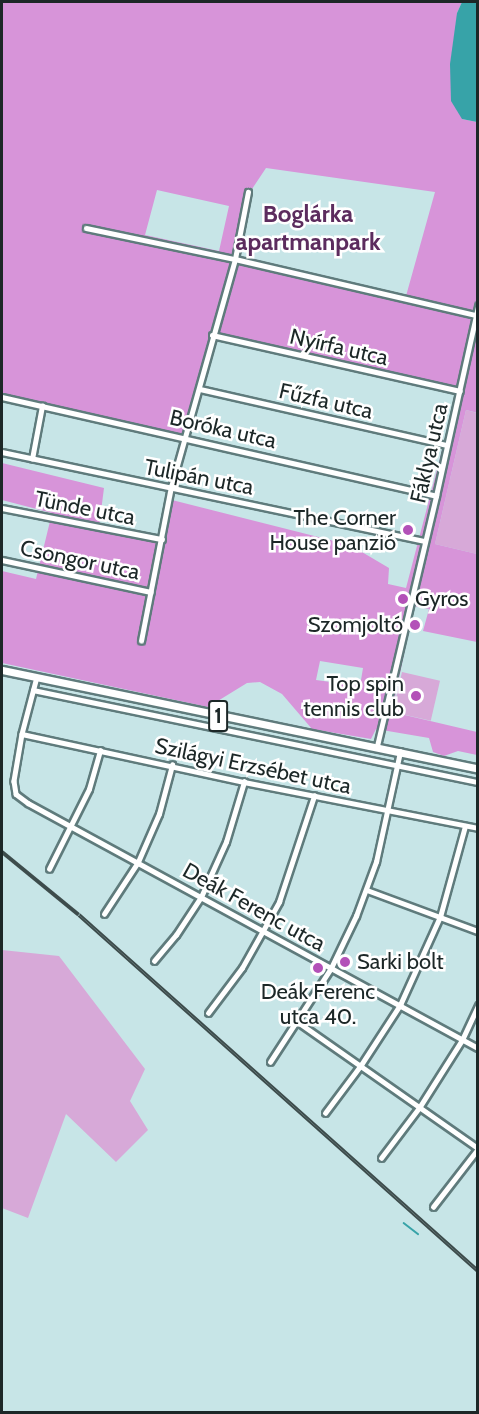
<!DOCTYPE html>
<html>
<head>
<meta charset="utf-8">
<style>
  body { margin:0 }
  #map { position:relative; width:479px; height:1414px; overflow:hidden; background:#c7e5e7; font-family:Cabin,sans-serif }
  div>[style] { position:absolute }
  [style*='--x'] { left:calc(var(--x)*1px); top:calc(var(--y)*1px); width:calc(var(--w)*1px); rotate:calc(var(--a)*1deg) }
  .green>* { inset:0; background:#d7a9d8; transform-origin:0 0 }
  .forest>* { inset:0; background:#d794d9 }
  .water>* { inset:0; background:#37a3a8 }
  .stream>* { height:1.5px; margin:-0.75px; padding:0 0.75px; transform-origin:0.75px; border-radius:0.75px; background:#37a3a8 }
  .roads { filter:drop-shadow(2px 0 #5f7b7c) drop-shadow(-2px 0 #5f7b7c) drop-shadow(0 2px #5f7b7c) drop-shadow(0 -2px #5f7b7c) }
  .minor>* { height:4.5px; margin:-2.25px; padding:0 2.25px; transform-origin:2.25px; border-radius:2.25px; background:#fff }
  .primary>* { height:7px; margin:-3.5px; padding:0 3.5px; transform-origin:3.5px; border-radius:3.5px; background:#fff }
  .rail>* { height:4px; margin-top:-2px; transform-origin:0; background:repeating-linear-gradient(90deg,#fff 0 4.5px,#3d4c4c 0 9px); box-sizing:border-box; border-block:2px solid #3d4c4c }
  .dots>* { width:16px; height:16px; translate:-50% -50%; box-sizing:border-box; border:3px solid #fff; border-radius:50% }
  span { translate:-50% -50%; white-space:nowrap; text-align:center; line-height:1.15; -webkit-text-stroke:5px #fff; paint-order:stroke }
  .shield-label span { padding:2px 4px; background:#fff; border:2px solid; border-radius:4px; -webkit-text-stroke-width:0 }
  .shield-label { font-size:21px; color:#1c2727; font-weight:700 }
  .street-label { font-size:22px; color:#1c2727 }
  .poi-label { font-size:22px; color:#1c2727 }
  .right { translate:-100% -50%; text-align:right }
  .left { translate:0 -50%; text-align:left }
  .neighbourhood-label { font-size:24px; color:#5c2c5e; font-weight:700 }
  .frame { position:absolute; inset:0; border:3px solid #1c2727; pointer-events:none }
</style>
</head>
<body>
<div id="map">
  <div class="green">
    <i style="clip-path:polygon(466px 410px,477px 413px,477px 554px,435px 544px)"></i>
    <i style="left:402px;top:672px;width:39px;height:41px;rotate:13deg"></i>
    <i style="clip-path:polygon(2px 950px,59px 956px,145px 1069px,130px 1101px,148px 1130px,116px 1162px,66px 1114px,28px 1218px,2px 1208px)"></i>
  </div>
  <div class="forest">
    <i style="clip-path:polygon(evenodd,2px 2px,462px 2px,457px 13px,462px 119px,477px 122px,478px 413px,466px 410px,435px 544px,477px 554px,477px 642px,423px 631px,429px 609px,414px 606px,392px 712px,477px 732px,477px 755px,458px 751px,444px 756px,433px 752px,429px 738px,376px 729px,371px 739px,312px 729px,282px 694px,260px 682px,247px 683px,208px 707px,2px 663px,2px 571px,36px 579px,52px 513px,2px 500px,2px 463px,104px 488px,99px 527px,159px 542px,168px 499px,350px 545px,389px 568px,388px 584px,406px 588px,458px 389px,212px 335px,183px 437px,136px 424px,2px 397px,2px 2px,266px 168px,435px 192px,406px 296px,238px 258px,250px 192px,266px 168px,2px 2px,157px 190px,229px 206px,219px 251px,145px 235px,157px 190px,2px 2px,320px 661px,363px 668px,360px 686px,316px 680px,320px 661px)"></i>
  </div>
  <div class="water">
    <i style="clip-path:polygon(462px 2px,477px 2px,477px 122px,462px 119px,451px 101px,450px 64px,457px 13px)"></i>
  </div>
  <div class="stream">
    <i style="--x:404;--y:1223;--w:18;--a:38"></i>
  </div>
  <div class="roads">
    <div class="minor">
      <i style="--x:86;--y:228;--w:152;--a:11.8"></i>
      <i style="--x:235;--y:259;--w:246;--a:13.1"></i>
      <i style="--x:212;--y:335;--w:254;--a:12.7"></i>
      <i style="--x:200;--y:389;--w:252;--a:12.8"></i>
      <i style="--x:2;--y:397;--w:445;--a:12.8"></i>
      <i style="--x:2;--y:452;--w:432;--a:11.9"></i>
      <i style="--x:32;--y:459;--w:54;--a:-79.3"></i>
      <i style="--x:2;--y:508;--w:163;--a:11"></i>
      <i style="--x:2;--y:560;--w:152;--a:12.1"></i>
      <i style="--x:141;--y:641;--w:157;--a:-79"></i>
      <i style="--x:171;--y:487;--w:237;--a:-74.3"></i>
      <i style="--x:235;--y:259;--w:68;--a:-79"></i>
      <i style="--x:37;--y:677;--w:59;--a:104.7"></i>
      <i style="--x:22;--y:734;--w:48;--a:99.7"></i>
      <i style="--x:14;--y:781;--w:13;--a:81"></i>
      <i style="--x:16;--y:794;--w:15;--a:37"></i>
      <i style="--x:28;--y:803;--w:512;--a:28.57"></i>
      <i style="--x:33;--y:690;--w:454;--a:11.7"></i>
      <i style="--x:22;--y:734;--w:227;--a:12.2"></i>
      <i style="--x:244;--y:782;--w:238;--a:11.1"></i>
      <i style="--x:377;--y:746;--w:257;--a:-76.7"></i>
      <i style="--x:436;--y:496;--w:195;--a:-77.5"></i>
      <i style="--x:49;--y:869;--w:89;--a:-63.4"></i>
      <i style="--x:89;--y:789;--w:40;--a:-74"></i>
      <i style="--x:367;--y:890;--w:118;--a:20.3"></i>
      <i style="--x:104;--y:914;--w:62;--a:-56.8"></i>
      <i style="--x:138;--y:862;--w:52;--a:-66.4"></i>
      <i style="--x:159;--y:814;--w:51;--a:-75.1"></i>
      <i style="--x:154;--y:961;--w:34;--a:-50"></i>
      <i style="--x:176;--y:935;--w:45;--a:-56.7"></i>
      <i style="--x:201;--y:897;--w:60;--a:-65.6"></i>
      <i style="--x:226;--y:842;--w:63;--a:-73.3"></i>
      <i style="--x:208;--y:1013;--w:56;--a:-52.9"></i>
      <i style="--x:242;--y:968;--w:76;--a:-60.7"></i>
      <i style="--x:279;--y:902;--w:112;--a:-71.7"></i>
      <i style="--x:298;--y:1022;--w:220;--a:35"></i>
      <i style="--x:270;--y:1062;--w:112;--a:-57"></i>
      <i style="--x:331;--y:968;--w:58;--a:-64.3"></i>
      <i style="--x:356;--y:916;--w:58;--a:-69.7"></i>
      <i style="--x:376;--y:862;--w:113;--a:-77.7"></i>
      <i style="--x:325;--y:1113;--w:60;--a:-53.1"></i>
      <i style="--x:361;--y:1065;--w:72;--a:-57"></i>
      <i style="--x:400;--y:1005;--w:97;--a:-65.6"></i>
      <i style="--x:440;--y:917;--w:94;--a:-74.6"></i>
      <i style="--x:381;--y:1158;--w:63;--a:-52.8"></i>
      <i style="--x:419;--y:1108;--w:80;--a:-57.7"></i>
      <i style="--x:462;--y:1040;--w:38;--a:-65"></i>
      <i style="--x:433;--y:1207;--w:73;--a:-52.2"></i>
    </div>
    <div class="primary">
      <i style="--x:2;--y:670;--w:486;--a:11.7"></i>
    </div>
  </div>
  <div class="rail">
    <i style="--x:2;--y:852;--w:99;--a:39.3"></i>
    <i style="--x:79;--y:915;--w:535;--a:41.74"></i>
  </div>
  <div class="dots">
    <i style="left:408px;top:530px;background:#b351b8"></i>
    <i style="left:403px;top:599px;background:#b351b8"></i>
    <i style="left:415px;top:625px;background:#b351b8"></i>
    <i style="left:416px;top:696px;background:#b351b8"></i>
    <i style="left:345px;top:962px;background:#b351b8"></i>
    <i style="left:318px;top:968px;background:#b351b8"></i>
  </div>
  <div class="shield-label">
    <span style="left:218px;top:716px">1</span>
  </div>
  <div class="street-label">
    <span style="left:339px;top:347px;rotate:13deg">Nyírfa utca</span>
    <span style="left:326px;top:401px;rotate:13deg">Fűzfa utca</span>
    <span style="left:223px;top:429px;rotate:13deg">Boróka utca</span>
    <span style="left:429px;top:453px;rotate:-77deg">Fáklya utca</span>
    <span style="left:199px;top:477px;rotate:11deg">Tulipán utca</span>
    <span style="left:85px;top:508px;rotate:11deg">Tünde utca</span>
    <span style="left:80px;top:560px;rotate:12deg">Csongor utca</span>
    <span style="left:253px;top:766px;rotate:12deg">Szilágyi Erzsébet utca</span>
    <span style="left:254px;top:907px;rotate:29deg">Deák Ferenc utca</span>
  </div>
  <div class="poi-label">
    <span class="right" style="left:396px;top:530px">The Corner<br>House panzió</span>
    <span class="left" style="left:415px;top:599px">Gyros</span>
    <span class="right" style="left:403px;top:625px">Szomjoltó</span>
    <span class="right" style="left:404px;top:696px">Top spin<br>tennis club</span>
    <span class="left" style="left:357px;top:962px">Sarki bolt</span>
    <span style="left:318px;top:1004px">Deák Ferenc<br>utca 40.</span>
  </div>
  <div class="neighbourhood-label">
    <span style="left:308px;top:228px">Boglárka<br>apartmanpark</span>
  </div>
  <div class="frame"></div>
</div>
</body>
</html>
